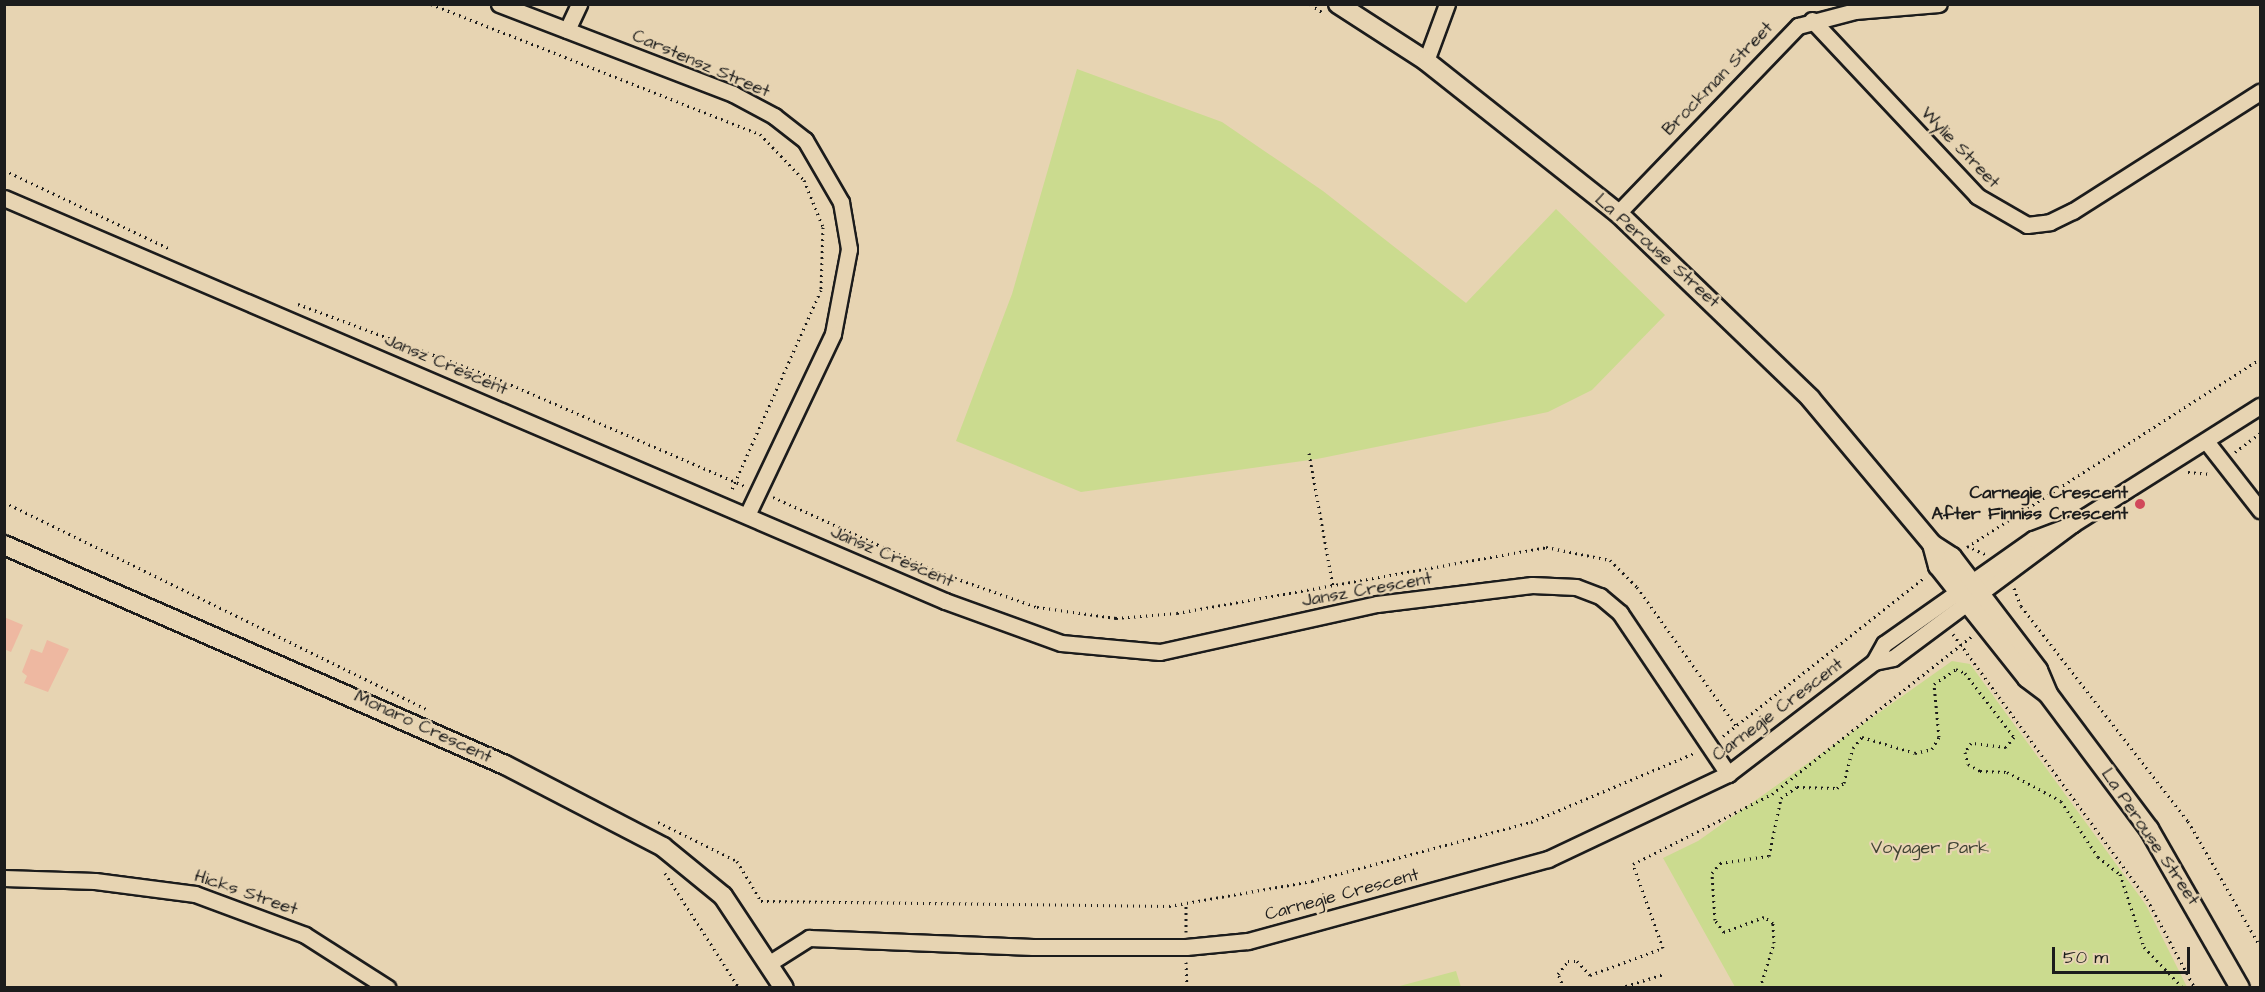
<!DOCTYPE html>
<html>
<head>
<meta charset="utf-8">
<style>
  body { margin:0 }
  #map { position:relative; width:2265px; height:992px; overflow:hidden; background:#e7d4b2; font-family:"Architects Daughter",sans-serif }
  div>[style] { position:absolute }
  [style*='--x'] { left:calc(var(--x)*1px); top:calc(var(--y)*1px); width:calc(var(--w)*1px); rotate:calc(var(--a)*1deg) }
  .green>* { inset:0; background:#cbdb8f }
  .building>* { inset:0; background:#eeb8a1 }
  .path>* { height:3px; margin-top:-1.5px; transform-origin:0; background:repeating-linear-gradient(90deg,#1c1c1c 0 1.5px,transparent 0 6px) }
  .roads { filter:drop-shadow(2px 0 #1c1c1c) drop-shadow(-2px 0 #1c1c1c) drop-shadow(0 2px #1c1c1c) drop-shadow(0 -2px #1c1c1c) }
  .minor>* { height:15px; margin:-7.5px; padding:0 7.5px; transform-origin:7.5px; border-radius:7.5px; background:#e7d4b2 }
  .tertiary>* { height:18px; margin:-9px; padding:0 9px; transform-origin:9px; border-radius:9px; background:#e7d4b2 }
  .dots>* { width:16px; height:16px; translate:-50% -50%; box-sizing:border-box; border:3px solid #e7d4b2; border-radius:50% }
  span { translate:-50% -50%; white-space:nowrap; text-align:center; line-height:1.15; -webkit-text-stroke:4.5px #e7d4b2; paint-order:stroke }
  .street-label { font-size:18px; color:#1c1c1c }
  .poi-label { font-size:18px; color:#1c1c1c; font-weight:700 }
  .right { translate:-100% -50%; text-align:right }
  .park-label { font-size:18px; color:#3f4233 }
  .frame { position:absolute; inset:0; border:6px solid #1c1c1c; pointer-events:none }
  .scale { position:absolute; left:2052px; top:947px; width:138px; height:27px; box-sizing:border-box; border:3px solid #1c1c1c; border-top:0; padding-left:8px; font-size:18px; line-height:21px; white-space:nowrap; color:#1c1c1c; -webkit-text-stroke:4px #e7d4b2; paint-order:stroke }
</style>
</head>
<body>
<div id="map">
  <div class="green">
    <i style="clip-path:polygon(1077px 69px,1222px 122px,1323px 191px,1466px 303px,1556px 209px,1665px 315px,1592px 390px,1548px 412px,1317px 459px,1081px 492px,956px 441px,1012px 294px)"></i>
    <i style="clip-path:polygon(1952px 661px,1970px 664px,2146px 905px,2187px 987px,1735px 987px,1663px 858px,1698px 841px)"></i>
    <i style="clip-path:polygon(1456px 971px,1461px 987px,1396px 987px)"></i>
  </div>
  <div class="building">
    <i style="clip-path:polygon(4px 617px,23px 625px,11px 652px,4px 649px)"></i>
    <i style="clip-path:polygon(47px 640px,69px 649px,48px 692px,24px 683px,27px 676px,22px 672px,31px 649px,42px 653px)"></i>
  </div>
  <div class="path">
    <i style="--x:431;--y:4;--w:354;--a:21.6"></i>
    <i style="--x:760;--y:134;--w:64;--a:46.3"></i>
    <i style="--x:804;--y:180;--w:51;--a:68"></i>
    <i style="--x:823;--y:227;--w:63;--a:91.8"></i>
    <i style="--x:821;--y:290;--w:220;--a:114.1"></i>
    <i style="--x:1310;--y:4;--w:14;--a:34"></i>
    <i style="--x:4;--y:170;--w:182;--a:25.4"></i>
    <i style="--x:298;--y:304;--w:216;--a:20.6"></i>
    <i style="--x:500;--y:380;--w:267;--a:23.4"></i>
    <i style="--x:2235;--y:452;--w:31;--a:-37"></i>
    <i style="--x:1309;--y:453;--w:136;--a:79.8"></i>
    <i style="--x:2188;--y:472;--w:22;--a:5"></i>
    <i style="--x:773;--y:497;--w:181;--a:24.4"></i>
    <i style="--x:938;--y:572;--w:105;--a:19.5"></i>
    <i style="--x:1037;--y:607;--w:80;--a:7.9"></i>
    <i style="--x:1116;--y:618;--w:61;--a:-4.7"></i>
    <i style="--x:1177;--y:613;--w:375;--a:-10.1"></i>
    <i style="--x:1546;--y:547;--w:65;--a:11.5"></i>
    <i style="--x:1610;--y:560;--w:38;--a:45"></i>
    <i style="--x:1637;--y:587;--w:171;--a:54.5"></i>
    <i style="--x:4;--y:502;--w:473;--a:26.1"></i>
    <i style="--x:1967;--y:546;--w:20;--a:24"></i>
    <i style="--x:1967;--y:547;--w:348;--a:-32.7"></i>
    <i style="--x:2014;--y:588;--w:19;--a:69"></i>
    <i style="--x:2021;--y:606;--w:272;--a:52.2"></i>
    <i style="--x:2188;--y:821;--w:144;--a:60.1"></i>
    <i style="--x:1953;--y:634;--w:328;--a:53.8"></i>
    <i style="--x:2147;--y:899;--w:101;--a:61.7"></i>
    <i style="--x:1723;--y:736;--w:257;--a:-38.2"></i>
    <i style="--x:658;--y:822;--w:88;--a:26.3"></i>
    <i style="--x:737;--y:861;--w:47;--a:59"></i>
    <i style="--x:761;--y:901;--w:408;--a:0.7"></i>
    <i style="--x:1169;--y:906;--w:145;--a:-9.9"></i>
    <i style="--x:1312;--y:881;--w:227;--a:-15.1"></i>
    <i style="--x:1531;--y:822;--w:177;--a:-22.9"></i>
    <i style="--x:665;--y:873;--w:137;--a:57.2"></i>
    <i style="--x:1186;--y:932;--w:29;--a:-90"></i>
    <i style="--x:1186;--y:962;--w:26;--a:88"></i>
    <i style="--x:1564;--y:988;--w:15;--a:-113"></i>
    <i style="--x:1558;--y:974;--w:16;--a:-52"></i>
    <i style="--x:1568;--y:961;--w:9;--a:0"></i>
    <i style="--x:1577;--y:961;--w:19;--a:47"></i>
    <i style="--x:1590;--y:975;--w:78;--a:-20.3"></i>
    <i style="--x:1663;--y:948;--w:89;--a:-109.7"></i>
    <i style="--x:1633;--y:864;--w:156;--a:-26.7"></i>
    <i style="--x:1772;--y:794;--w:255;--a:-38.3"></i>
    <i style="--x:1620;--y:988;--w:46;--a:-17.7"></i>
    <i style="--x:1760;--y:988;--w:47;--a:-72.7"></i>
    <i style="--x:1774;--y:943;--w:20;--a:-93"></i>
    <i style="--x:1773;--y:923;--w:11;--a:-146"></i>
    <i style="--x:1764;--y:917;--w:43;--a:159.4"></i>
    <i style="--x:1724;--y:932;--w:15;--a:-127"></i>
    <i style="--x:1715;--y:920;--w:47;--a:-93.7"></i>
    <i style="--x:1712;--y:873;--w:13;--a:-51"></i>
    <i style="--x:1720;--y:863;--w:49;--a:-8.1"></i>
    <i style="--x:1769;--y:856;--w:59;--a:-78.3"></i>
    <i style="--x:1781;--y:798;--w:19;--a:-35"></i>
    <i style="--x:1797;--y:787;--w:40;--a:1.4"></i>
    <i style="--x:1837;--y:788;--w:9;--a:-36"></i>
    <i style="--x:1844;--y:783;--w:36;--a:-76"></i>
    <i style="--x:1853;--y:748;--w:14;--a:-51"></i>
    <i style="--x:1862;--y:737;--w:55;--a:16.8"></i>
    <i style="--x:1915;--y:753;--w:17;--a:-13"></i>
    <i style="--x:1932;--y:749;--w:14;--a:-60"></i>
    <i style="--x:1939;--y:737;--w:53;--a:-95.4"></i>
    <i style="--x:1934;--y:684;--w:27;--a:-34"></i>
    <i style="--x:1956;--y:669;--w:10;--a:24"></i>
    <i style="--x:1965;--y:673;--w:81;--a:52.6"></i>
    <i style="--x:2014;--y:737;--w:13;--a:129"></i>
    <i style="--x:2006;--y:747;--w:35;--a:-173"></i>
    <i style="--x:1971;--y:743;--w:11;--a:124"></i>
    <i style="--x:1965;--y:752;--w:12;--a:76"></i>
    <i style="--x:1968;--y:764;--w:14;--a:30"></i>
    <i style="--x:1980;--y:771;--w:27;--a:2"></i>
    <i style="--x:2007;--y:772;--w:61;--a:28.2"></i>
    <i style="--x:2061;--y:801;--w:67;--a:56.5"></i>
    <i style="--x:2098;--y:857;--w:28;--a:38"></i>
    <i style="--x:2120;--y:874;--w:77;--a:71.8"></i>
    <i style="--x:2144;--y:947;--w:57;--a:46.4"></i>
  </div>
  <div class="roads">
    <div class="minor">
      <i style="--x:499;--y:4;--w:251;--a:21"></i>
      <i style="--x:733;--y:94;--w:47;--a:28.2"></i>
      <i style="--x:774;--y:116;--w:39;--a:38"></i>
      <i style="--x:805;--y:140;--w:72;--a:59.9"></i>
      <i style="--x:841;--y:202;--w:48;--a:80.3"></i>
      <i style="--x:849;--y:249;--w:86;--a:100.7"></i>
      <i style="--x:833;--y:334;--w:200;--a:115.4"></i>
      <i style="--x:1812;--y:20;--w:241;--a:46.8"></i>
      <i style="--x:1977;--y:196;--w:58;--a:30.1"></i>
      <i style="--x:2027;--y:225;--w:23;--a:-7"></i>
      <i style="--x:2050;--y:222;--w:25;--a:-26"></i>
      <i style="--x:2073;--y:211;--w:222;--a:-32.5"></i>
      <i style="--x:567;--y:30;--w:29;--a:-65"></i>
      <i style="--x:1426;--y:61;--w:61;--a:-69.8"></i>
      <i style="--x:4;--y:198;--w:1024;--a:23.18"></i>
      <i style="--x:945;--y:601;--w:123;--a:19.9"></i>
      <i style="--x:1061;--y:643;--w:99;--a:5.2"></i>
      <i style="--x:1160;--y:652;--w:222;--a:-12.5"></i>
      <i style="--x:1377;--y:604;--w:156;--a:-7"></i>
      <i style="--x:1532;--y:585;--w:44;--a:2.6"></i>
      <i style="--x:1576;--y:587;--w:26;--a:21"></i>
      <i style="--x:1600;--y:596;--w:26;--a:40"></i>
      <i style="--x:1620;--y:613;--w:194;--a:56.1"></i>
      <i style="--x:1618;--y:213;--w:260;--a:-46.1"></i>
      <i style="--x:1798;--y:26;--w:59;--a:-14.7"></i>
      <i style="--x:1855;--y:11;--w:84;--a:-4.8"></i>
      <i style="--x:2206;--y:441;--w:88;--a:52"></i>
      <i style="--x:1874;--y:662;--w:19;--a:-12"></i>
      <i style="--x:1893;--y:658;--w:224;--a:-36.7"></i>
      <i style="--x:2073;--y:524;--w:221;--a:-32.3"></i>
      <i style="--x:4;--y:878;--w:91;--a:1.9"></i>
      <i style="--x:95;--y:881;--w:101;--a:7.4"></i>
      <i style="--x:195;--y:894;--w:117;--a:20.4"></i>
      <i style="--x:305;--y:935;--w:98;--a:32.6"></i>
      <i style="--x:768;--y:964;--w:49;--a:-32.4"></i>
      <i style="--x:809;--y:938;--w:224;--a:2.3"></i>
      <i style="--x:1033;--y:947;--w:153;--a:0"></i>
      <i style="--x:1186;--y:947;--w:62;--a:-5.5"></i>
      <i style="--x:1248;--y:941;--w:311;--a:-15.3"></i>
      <i style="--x:1548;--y:859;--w:199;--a:-25.3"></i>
      <i style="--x:1728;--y:774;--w:184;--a:-37.5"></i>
      <i style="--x:1874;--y:662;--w:21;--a:-61"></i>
      <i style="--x:1884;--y:644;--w:182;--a:-35.2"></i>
      <i style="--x:2033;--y:539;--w:43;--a:-20.6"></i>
    </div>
    <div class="tertiary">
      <i style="--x:1338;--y:4;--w:105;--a:32.9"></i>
      <i style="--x:1426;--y:61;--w:245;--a:38.4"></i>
      <i style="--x:1618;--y:213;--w:267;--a:43.9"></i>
      <i style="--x:1810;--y:398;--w:190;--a:50.1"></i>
      <i style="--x:1932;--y:544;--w:24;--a:33"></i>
      <i style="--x:1952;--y:557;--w:142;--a:52.7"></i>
      <i style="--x:2038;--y:670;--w:26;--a:67"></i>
      <i style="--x:2048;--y:694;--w:169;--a:53.2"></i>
      <i style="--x:2149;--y:829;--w:183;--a:60.2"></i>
      <i style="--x:1932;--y:544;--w:23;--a:75"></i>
      <i style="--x:1938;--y:566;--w:143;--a:51.5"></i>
      <i style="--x:2027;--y:678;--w:25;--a:37"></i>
      <i style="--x:4;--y:545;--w:547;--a:23.71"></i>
      <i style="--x:505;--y:765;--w:178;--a:27.4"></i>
      <i style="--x:663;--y:847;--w:77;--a:39.2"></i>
      <i style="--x:723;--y:896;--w:110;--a:56.5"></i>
    </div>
  </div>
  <div class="dots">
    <i style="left:2140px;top:504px;background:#d1495b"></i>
  </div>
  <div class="street-label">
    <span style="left:701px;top:64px;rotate:23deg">Carstensz Street</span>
    <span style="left:1718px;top:79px;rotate:-46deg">Brockman Street</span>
    <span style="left:1960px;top:148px;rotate:46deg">Wylie Street</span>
    <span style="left:1657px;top:251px;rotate:42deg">La Perouse Street</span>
    <span style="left:446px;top:365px;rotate:23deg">Jansz Crescent</span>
    <span style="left:892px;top:557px;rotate:23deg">Jansz Crescent</span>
    <span style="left:1367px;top:590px;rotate:-10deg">Jansz Crescent</span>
    <span style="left:1778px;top:710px;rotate:-37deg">Carnegie Crescent</span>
    <span style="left:423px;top:727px;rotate:25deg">Monaro Crescent</span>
    <span style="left:2150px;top:837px;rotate:56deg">La Perouse Street</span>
    <span style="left:246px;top:893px;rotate:19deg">Hicks Street</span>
    <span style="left:1342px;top:895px;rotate:-15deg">Carnegie Crescent</span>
  </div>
  <div class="poi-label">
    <span class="right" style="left:2128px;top:504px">Carnegie Crescent<br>After Finniss Crescent</span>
  </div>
  <div class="park-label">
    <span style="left:1930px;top:848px">Voyager Park</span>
  </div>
  <div class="frame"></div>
  <div class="scale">50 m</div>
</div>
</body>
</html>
